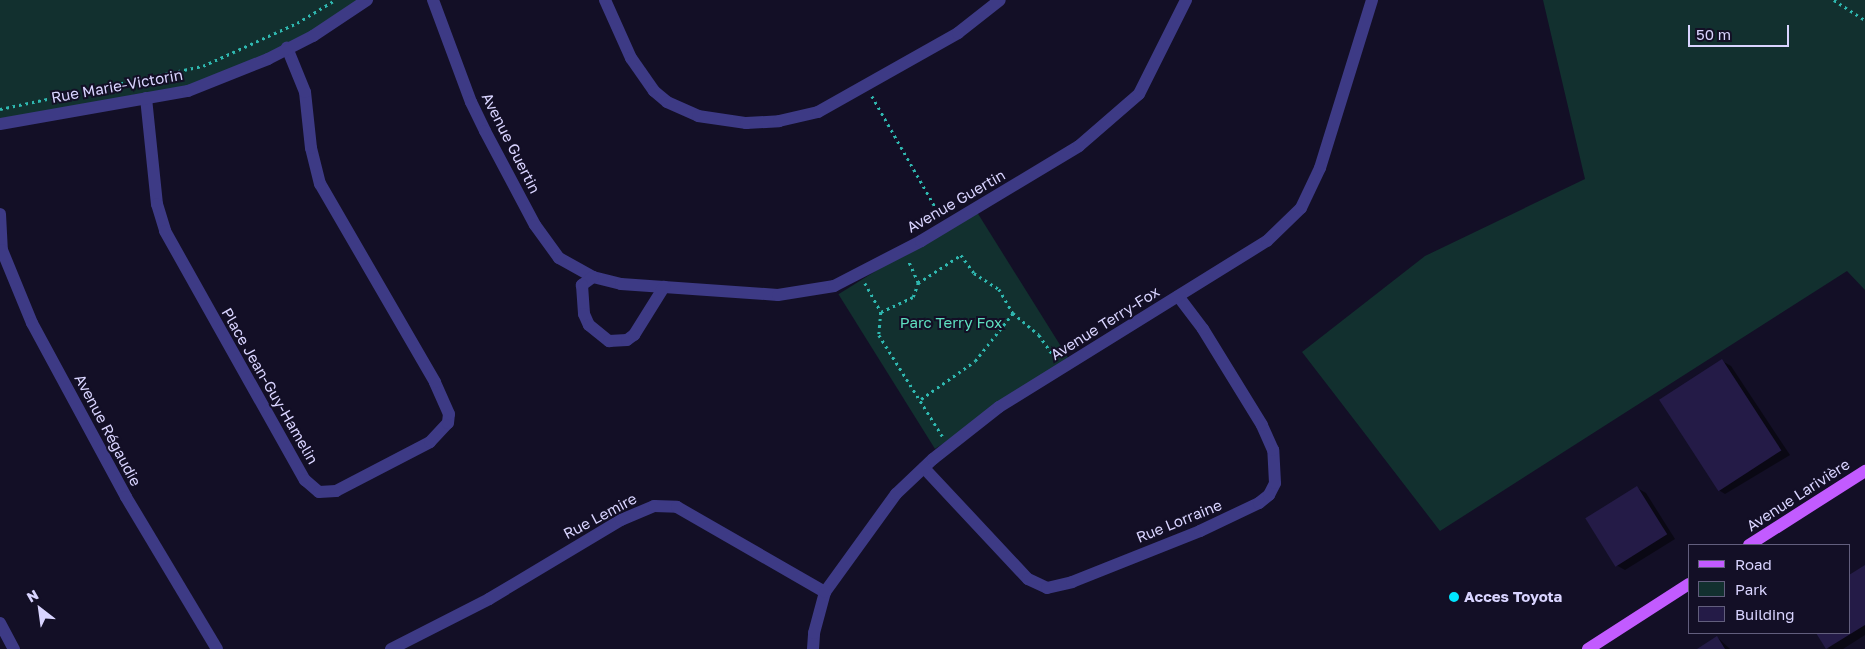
<!DOCTYPE html>
<html>
<head>
<meta charset="utf-8">
<style>
  body { margin:0 }
  #map { position:relative; width:1865px; height:649px; overflow:hidden; background:#130f26; font-family:"Golos Text",sans-serif }
  div>[style] { position:absolute }
  [style*='--x'] { left:calc(var(--x)*1px); top:calc(var(--y)*1px); width:calc(var(--w)*1px); rotate:calc(var(--a)*1deg) }
  .green>* { inset:0; background:#12302f; transform-origin:0 0 }
  .shadow>* { inset:0; background:#0007 }
  .building>* { inset:0; background:#241b47; transform-origin:0 0 }
  .path>* { height:2.5px; margin-top:-1.25px; transform-origin:0; background:repeating-linear-gradient(90deg,#2fb8b0 0 2.5px,transparent 0 6.5px) }
  .minor>* { height:12px; margin:-6px; padding:0 6px; transform-origin:6px; border-radius:6px; background:#3d3a85 }
  .major>* { height:12px; margin:-6px; padding:0 6px; transform-origin:6px; border-radius:6px; background:#c25bff }
  .dots>* { width:14px; height:14px; translate:-50% -50%; box-sizing:border-box; border:2px solid #130f26; border-radius:50% }
  span { translate:-50% -50%; white-space:nowrap; text-align:center; line-height:1.15; -webkit-text-stroke:4px #130f26; paint-order:stroke }
  .street-label { font-size:15px; color:#d9d4ff }
  .park-label { font-size:15px; color:#5fe0c0 }
  .poi-label { font-size:15px; color:#d9d4ff; font-weight:700 }
  .left { translate:0 -50%; text-align:left }
  .legend { position:absolute; left:1688px; top:544px; width:162px; height:90px; box-sizing:border-box; background:#130f26; border:1px solid #625e7d; margin:0; padding:6px 9px; list-style:none; font-size:15px; color:#d9d4ff }
  .legend li { display:flex; align-items:center; gap:10px; height:25px }
  .legend b { width:25px; border:1px solid #625e7d }
  .north { position:absolute; left:15px; top:584px; width:50px; height:50px; -webkit-text-stroke:4px #130f26; paint-order:stroke; rotate:330deg; font-size:14px; font-weight:700; line-height:20px; text-align:center; color:#d9d4ff }
  .north::after { content:''; display:block; margin:auto; width:18px; height:22px; background:#d9d4ff; clip-path:polygon(50% 0,100% 100%,50% 72%,0 100%) }
  .scale { position:absolute; left:1688px; top:25px; width:101px; height:22px; box-sizing:border-box; border:2px solid #d9d4ff; border-top:0; padding-left:6px; font-size:15px; line-height:18px; white-space:nowrap; color:#d9d4ff; -webkit-text-stroke:4px #130f26; paint-order:stroke }
</style>
</head>
<body>
<div id="map">
  <div class="green">
    <i style="clip-path:polygon(0 0,367px 0,313px 36px,188px 91px,0 124px)"></i>
    <i style="clip-path:polygon(1543px 0,1865px 0,1865px 290px,1847px 271px,1440px 531px,1302px 352px,1425px 256px,1585px 179px)"></i>
    <i style="left:975px;top:209px;width:182px;height:161px;rotate:58deg"></i>
  </div>
  <div class="shadow">
    <i style="clip-path:polygon(1722px 361px,1731px 366px,1790px 455px,1725px 494px,1717px 489px)"></i>
    <i style="clip-path:polygon(1637px 488px,1646px 493px,1675px 539px,1625px 570px,1616px 565px)"></i>
    <i style="clip-path:polygon(1865px 567px,1865px 635px,1843px 649px,1829px 649px,1818px 633px,1849px 633px,1849px 576px)"></i>
    <i style="clip-path:polygon(1717px 637px,1730px 649px,1699px 649px)"></i>
  </div>
  <div class="building">
    <i style="left:1722px;top:359px;width:109px;height:75px;rotate:57deg"></i>
    <i style="left:1637px;top:486px;width:57px;height:61px;rotate:58deg"></i>
    <i style="clip-path:polygon(1865px 565px,1865px 625px,1826px 649px,1816px 633px,1849px 633px,1849px 575px)"></i>
    <i style="clip-path:polygon(1717px 636px,1725px 649px,1697px 649px)"></i>
  </div>
  <div class="path">
    <i style="--x:1834;--y:0;--w:37;--a:33"></i>
    <i style="--x:872;--y:96;--w:137;--a:60.3"></i>
    <i style="--x:0;--y:109;--w:208;--a:-12"></i>
    <i style="--x:203;--y:66;--w:103;--a:-24.6"></i>
    <i style="--x:297;--y:23;--w:44;--a:-31.2"></i>
    <i style="--x:865;--y:283;--w:33;--a:61"></i>
    <i style="--x:881;--y:312;--w:23;--a:95"></i>
    <i style="--x:879;--y:335;--w:120;--a:57.9"></i>
    <i style="--x:918;--y:283;--w:51;--a:-33.1"></i>
    <i style="--x:961;--y:255;--w:22;--a:54"></i>
    <i style="--x:974;--y:273;--w:30;--a:33"></i>
    <i style="--x:999;--y:289;--w:28;--a:60"></i>
    <i style="--x:1013;--y:313;--w:34;--a:40"></i>
    <i style="--x:1039;--y:335;--w:29;--a:55"></i>
    <i style="--x:881;--y:312;--w:35;--a:-25"></i>
    <i style="--x:913;--y:297;--w:15;--a:-70"></i>
    <i style="--x:918;--y:283;--w:24;--a:-114"></i>
    <i style="--x:921;--y:399;--w:66;--a:-35.1"></i>
    <i style="--x:975;--y:361;--w:61;--a:-51.6"></i>
  </div>
  <div class="minor">
    <i style="--x:433;--y:0;--w:109;--a:69.6"></i>
    <i style="--x:471;--y:102;--w:32;--a:64"></i>
    <i style="--x:485;--y:131;--w:106;--a:62"></i>
    <i style="--x:535;--y:225;--w:41;--a:54"></i>
    <i style="--x:559;--y:258;--w:39;--a:29"></i>
    <i style="--x:593;--y:277;--w:29;--a:14"></i>
    <i style="--x:621;--y:284;--w:157;--a:4"></i>
    <i style="--x:778;--y:295;--w:57;--a:-9.1"></i>
    <i style="--x:834;--y:286;--w:98;--a:-27.3"></i>
    <i style="--x:921;--y:241;--w:184;--a:-31"></i>
    <i style="--x:1079;--y:146;--w:79;--a:-40.9"></i>
    <i style="--x:1139;--y:94;--w:105;--a:-63.4"></i>
    <i style="--x:605;--y:0;--w:64;--a:65.9"></i>
    <i style="--x:631;--y:58;--w:40;--a:55.1"></i>
    <i style="--x:654;--y:91;--w:17;--a:40"></i>
    <i style="--x:667;--y:102;--w:34;--a:24"></i>
    <i style="--x:698;--y:116;--w:49;--a:8.3"></i>
    <i style="--x:746;--y:123;--w:33;--a:-3"></i>
    <i style="--x:779;--y:121;--w:40;--a:-13"></i>
    <i style="--x:818;--y:112;--w:161;--a:-29.4"></i>
    <i style="--x:958;--y:33;--w:53;--a:-38.2"></i>
    <i style="--x:146;--y:98;--w:107;--a:84.1"></i>
    <i style="--x:157;--y:204;--w:28;--a:73"></i>
    <i style="--x:165;--y:231;--w:286;--a:60.7"></i>
    <i style="--x:305;--y:480;--w:18;--a:41"></i>
    <i style="--x:319;--y:492;--w:17;--a:-3"></i>
    <i style="--x:336;--y:491;--w:106;--a:-27.5"></i>
    <i style="--x:430;--y:442;--w:26;--a:-47"></i>
    <i style="--x:448;--y:423;--w:9;--a:-84"></i>
    <i style="--x:449;--y:414;--w:35;--a:-114"></i>
    <i style="--x:435;--y:382;--w:229;--a:-120.1"></i>
    <i style="--x:320;--y:184;--w:37;--a:-104"></i>
    <i style="--x:311;--y:148;--w:56;--a:-96.1"></i>
    <i style="--x:305;--y:92;--w:48;--a:-112.2"></i>
    <i style="--x:0;--y:124;--w:191;--a:-10"></i>
    <i style="--x:188;--y:91;--w:86;--a:-21.8"></i>
    <i style="--x:268;--y:59;--w:51;--a:-27.1"></i>
    <i style="--x:313;--y:36;--w:65;--a:-33.7"></i>
    <i style="--x:0;--y:214;--w:36;--a:87"></i>
    <i style="--x:2;--y:250;--w:79;--a:67.7"></i>
    <i style="--x:32;--y:323;--w:198;--a:61.6"></i>
    <i style="--x:126;--y:497;--w:177;--a:59.1"></i>
    <i style="--x:593;--y:277;--w:14;--a:144"></i>
    <i style="--x:582;--y:285;--w:29;--a:86"></i>
    <i style="--x:584;--y:314;--w:12;--a:66"></i>
    <i style="--x:589;--y:325;--w:26;--a:39"></i>
    <i style="--x:609;--y:341;--w:18;--a:-3"></i>
    <i style="--x:627;--y:340;--w:9;--a:-36"></i>
    <i style="--x:634;--y:335;--w:57;--a:-58"></i>
    <i style="--x:924;--y:468;--w:152;--a:46.9"></i>
    <i style="--x:1028;--y:579;--w:21;--a:25"></i>
    <i style="--x:1047;--y:588;--w:26;--a:-13"></i>
    <i style="--x:1072;--y:582;--w:138;--a:-21.7"></i>
    <i style="--x:1200;--y:531;--w:65;--a:-25.4"></i>
    <i style="--x:1259;--y:503;--w:13;--a:-39"></i>
    <i style="--x:1269;--y:495;--w:13;--a:-63"></i>
    <i style="--x:1275;--y:483;--w:33;--a:-93"></i>
    <i style="--x:1273;--y:450;--w:27;--a:-114"></i>
    <i style="--x:1262;--y:425;--w:113;--a:-121.6"></i>
    <i style="--x:1203;--y:329;--w:41;--a:-127.1"></i>
    <i style="--x:0;--y:623;--w:30;--a:62"></i>
    <i style="--x:391;--y:649;--w:110;--a:-27"></i>
    <i style="--x:489;--y:599;--w:154;--a:-30.9"></i>
    <i style="--x:621;--y:520;--w:36;--a:-23"></i>
    <i style="--x:654;--y:506;--w:23;--a:2"></i>
    <i style="--x:677;--y:507;--w:171;--a:29.9"></i>
    <i style="--x:813;--y:649;--w:16;--a:-86"></i>
    <i style="--x:814;--y:633;--w:42;--a:-75"></i>
    <i style="--x:825;--y:592;--w:121;--a:-54.1"></i>
    <i style="--x:896;--y:494;--w:51;--a:-43.4"></i>
    <i style="--x:933;--y:459;--w:84;--a:-38.2"></i>
    <i style="--x:999;--y:407;--w:315;--a:-31.8"></i>
    <i style="--x:1267;--y:241;--w:47;--a:-44.1"></i>
    <i style="--x:1301;--y:208;--w:44;--a:-64.6"></i>
    <i style="--x:1320;--y:168;--w:176;--a:-72.8"></i>
  </div>
  <div class="major">
    <i style="--x:1749;--y:545;--w:138;--a:-32.5"></i>
    <i style="--x:1588;--y:649;--w:120;--a:-32.8"></i>
  </div>
  <div class="dots">
    <i style="left:1454px;top:597px;background:#00e5ff"></i>
  </div>
  <div class="street-label">
    <span style="left:117px;top:86px;rotate:-10deg">Rue Marie-Victorin</span>
    <span style="left:511px;top:143px;rotate:63deg">Avenue Guertin</span>
    <span style="left:956px;top:201px;rotate:-30deg">Avenue Guertin</span>
    <span style="left:1105px;top:323px;rotate:-32deg">Avenue Terry-Fox</span>
    <span style="left:270px;top:386px;rotate:60deg">Place Jean-Guy-Hamelin</span>
    <span style="left:108px;top:430px;rotate:62deg">Avenue Régaudie</span>
    <span style="left:1798px;top:495px;rotate:-33deg">Avenue Larivière</span>
    <span style="left:600px;top:516px;rotate:-28deg">Rue Lemire</span>
    <span style="left:1179px;top:521px;rotate:-22deg">Rue Lorraine</span>
  </div>
  <div class="park-label">
    <span style="left:951px;top:323px">Parc Terry Fox</span>
  </div>
  <div class="poi-label">
    <span class="left" style="left:1464px;top:597px">Acces Toyota</span>
  </div>
  <ul class="legend">
  <li><b style="height:6px;background:#c25bff"></b>Road</li>
  <li><b style="height:14px;background:#12302f"></b>Park</li>
  <li><b style="height:14px;background:#241b47"></b>Building</li>
  </ul>
  <div class="north">N</div>
  <div class="scale">50 m</div>
</div>
</body>
</html>
